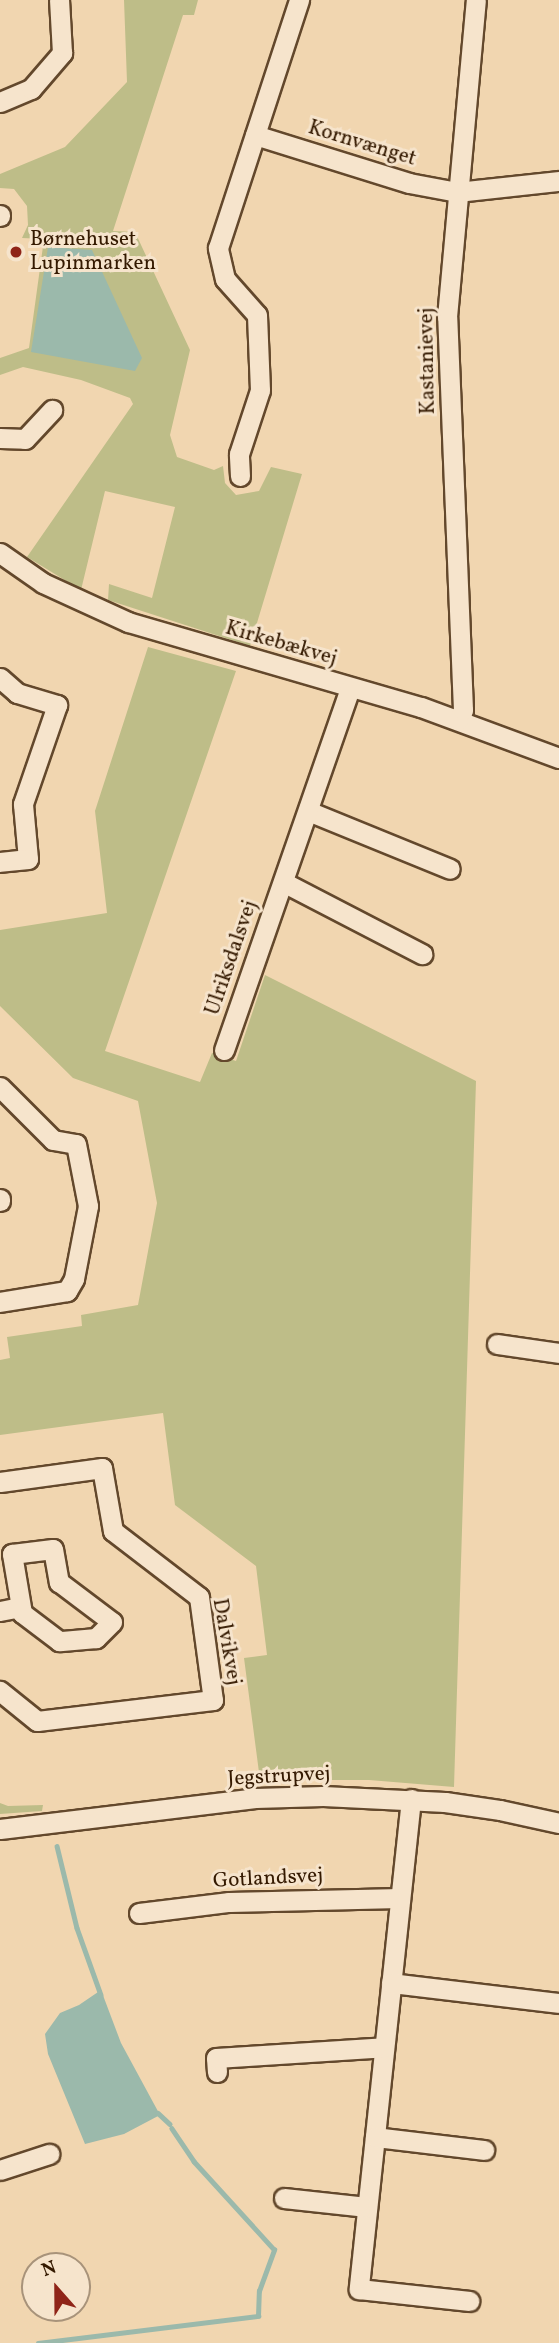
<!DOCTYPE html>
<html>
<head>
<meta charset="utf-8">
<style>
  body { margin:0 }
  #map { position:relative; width:559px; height:2343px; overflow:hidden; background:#f1d6b0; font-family:Vollkorn,serif }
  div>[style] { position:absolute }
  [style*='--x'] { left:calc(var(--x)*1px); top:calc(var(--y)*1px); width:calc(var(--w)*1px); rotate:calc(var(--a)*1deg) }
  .green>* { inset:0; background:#bebd88 }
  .water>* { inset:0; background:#9bb9ab }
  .stream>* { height:4.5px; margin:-2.25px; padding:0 2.25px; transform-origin:2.25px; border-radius:2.25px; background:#9bb9ab }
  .roads { filter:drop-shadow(2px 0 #63482c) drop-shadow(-2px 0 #63482c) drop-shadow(0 2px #63482c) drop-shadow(0 -2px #63482c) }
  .minor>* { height:19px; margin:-9.5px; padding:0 9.5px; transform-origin:9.5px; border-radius:9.5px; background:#f6e4cc }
  .dots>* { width:19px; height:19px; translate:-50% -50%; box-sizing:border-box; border:4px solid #f6e4cc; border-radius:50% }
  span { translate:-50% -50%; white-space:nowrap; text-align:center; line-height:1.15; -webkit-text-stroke:6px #f6e4cc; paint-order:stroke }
  .street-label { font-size:21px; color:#341900 }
  .poi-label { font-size:21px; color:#341900 }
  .left { translate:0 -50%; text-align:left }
  .north { position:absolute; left:21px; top:2252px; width:70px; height:70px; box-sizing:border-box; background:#f6e4cc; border:2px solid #a8937a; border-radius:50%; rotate:339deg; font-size:19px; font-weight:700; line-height:28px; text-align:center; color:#341900 }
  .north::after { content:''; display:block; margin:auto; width:24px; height:32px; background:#8f2418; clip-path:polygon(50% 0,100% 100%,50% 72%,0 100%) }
</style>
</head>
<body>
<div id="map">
  <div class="green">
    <i style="clip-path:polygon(124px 0,198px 0,194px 15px,183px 15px,113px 231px,135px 232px,190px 350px,170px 435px,177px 457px,214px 470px,223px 466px,225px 483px,236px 495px,259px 491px,271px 467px,302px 474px,250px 646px,108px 600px,109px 584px,152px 598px,175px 507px,105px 491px,81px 590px,27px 557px,133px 404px,130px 398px,81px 380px,23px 367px,0 375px,0 358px,29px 348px,44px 239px,22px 238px,28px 225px,27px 206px,14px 189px,0 188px,0 174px,65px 147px,127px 82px)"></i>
    <i style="clip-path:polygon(148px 647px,236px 671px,105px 1051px,200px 1082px,212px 1053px,236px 1061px,265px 975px,476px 1081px,454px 1787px,369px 1780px,260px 1780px,244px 1658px,267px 1655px,256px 1566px,175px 1505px,163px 1413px,0 1435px,0 1360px,10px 1358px,7px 1337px,82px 1326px,81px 1315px,138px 1305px,157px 1203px,138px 1101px,73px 1078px,0 1006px,0 930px,107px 913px,95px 811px)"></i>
    <i style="clip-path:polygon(0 1803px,8px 1806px,43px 1805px,42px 1811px,0 1814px)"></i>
  </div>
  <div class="water">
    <i style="clip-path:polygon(48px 247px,92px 250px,142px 358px,135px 371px,31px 352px)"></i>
    <i style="clip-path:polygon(101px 1990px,121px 2043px,160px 2115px,124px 2134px,85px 2144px,48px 2054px,45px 2034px,60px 2013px,79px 2005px)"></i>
  </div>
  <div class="stream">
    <i style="--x:57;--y:1846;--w:84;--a:76.3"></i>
    <i style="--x:77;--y:1928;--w:71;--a:70.3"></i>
    <i style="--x:158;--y:2113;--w:16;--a:43"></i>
    <i style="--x:38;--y:2343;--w:222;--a:-7"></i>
    <i style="--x:258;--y:2316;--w:25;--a:-88"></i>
    <i style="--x:259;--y:2291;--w:44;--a:-69.9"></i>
    <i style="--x:274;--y:2250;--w:119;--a:-132.3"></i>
    <i style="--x:194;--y:2162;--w:40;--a:-124"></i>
  </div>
  <div class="roads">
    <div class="minor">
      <i style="--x:0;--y:102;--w:34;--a:-23"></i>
      <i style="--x:31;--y:89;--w:48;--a:-49.3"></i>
      <i style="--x:62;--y:53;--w:53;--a:-93.2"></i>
      <i style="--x:255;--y:135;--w:161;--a:17.3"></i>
      <i style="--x:409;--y:183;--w:49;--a:10.6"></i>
      <i style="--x:457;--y:192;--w:103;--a:-6.2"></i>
      <i style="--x:0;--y:216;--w:1;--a:-90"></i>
      <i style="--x:0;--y:438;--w:25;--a:2"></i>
      <i style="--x:25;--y:439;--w:40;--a:-47"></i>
      <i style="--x:240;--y:476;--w:22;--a:-93"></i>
      <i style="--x:239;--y:454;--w:67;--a:-71.8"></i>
      <i style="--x:260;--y:390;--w:75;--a:-92.3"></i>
      <i style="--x:257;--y:315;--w:48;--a:-131.6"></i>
      <i style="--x:225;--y:279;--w:32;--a:-103"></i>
      <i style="--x:218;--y:248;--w:261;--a:-71.9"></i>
      <i style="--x:0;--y:553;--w:52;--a:34.9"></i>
      <i style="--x:43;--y:583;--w:94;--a:24.6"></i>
      <i style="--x:128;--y:622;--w:305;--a:16.2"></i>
      <i style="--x:421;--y:707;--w:147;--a:20.3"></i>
      <i style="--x:0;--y:678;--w:23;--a:41"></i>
      <i style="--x:17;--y:693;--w:42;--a:16.7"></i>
      <i style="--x:57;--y:705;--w:105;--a:109"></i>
      <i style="--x:23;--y:804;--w:55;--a:84.8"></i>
      <i style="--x:28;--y:859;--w:28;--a:174"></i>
      <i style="--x:458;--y:720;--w:11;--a:-63"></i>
      <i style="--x:463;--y:710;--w:393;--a:-92.3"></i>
      <i style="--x:447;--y:317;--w:318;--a:-84.8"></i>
      <i style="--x:308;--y:811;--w:153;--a:22.2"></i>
      <i style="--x:283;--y:882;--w:157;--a:27.4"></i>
      <i style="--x:224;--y:1050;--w:383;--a:-70.8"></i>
      <i style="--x:0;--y:1087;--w:75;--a:45"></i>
      <i style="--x:53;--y:1140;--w:23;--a:10"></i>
      <i style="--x:76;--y:1144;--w:63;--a:79"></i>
      <i style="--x:88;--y:1206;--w:74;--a:100.9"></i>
      <i style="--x:74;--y:1279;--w:14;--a:120"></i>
      <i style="--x:67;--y:1291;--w:68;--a:170.7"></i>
      <i style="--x:0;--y:1199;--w:2;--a:90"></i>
      <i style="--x:497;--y:1344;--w:63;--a:8.3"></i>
      <i style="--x:0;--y:1482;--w:103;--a:-7.8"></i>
      <i style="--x:102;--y:1468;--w:64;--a:80.1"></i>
      <i style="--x:113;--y:1531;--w:108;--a:37.5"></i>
      <i style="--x:199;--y:1597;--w:104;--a:82.3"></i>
      <i style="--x:213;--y:1700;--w:177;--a:173.2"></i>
      <i style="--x:37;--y:1721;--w:48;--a:-141"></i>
      <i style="--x:53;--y:1549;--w:34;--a:80"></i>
      <i style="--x:59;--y:1582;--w:66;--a:37"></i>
      <i style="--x:112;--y:1622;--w:23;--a:135"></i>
      <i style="--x:96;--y:1638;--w:37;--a:175"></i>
      <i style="--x:59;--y:1641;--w:46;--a:-142.9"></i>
      <i style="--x:22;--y:1613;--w:60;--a:-99.6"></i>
      <i style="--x:12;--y:1554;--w:41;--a:-7"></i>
      <i style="--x:0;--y:1611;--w:20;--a:-11"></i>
      <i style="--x:411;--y:1799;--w:493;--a:96.1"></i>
      <i style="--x:359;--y:2289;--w:111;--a:6.2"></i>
      <i style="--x:0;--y:1829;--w:257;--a:-6.9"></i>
      <i style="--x:255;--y:1798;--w:68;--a:-1.7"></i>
      <i style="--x:323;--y:1796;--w:122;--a:2.8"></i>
      <i style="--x:445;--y:1802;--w:56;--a:8.3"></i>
      <i style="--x:500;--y:1810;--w:60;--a:12.4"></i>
      <i style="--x:139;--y:1913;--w:91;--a:-7"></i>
      <i style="--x:229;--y:1902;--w:171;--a:-1.3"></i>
      <i style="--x:391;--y:1983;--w:169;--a:6.8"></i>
      <i style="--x:217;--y:2072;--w:14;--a:-94"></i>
      <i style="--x:216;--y:2058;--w:168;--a:-3.7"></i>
      <i style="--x:375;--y:2137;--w:110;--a:6.8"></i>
      <i style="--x:0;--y:2170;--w:52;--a:-18.1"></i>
      <i style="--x:284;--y:2198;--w:83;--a:6.2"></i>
    </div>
  </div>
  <div class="dots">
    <i style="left:16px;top:252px;background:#8f2418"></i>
  </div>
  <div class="street-label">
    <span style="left:362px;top:144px;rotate:17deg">Kornvænget</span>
    <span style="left:428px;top:361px;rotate:-91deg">Kastanievej</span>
    <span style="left:281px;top:644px;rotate:16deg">Kirkebækvej</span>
    <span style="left:232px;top:958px;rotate:-71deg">Ulriksdalsvej</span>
    <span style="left:226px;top:1642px;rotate:80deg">Dalvikvej</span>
    <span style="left:279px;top:1777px;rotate:-3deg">Jegstrupvej</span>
    <span style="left:268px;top:1879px;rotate:-3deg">Gotlandsvej</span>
  </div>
  <div class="poi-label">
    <span class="left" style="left:30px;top:252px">Børnehuset<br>Lupinmarken</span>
  </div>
  <div class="north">N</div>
</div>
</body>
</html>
